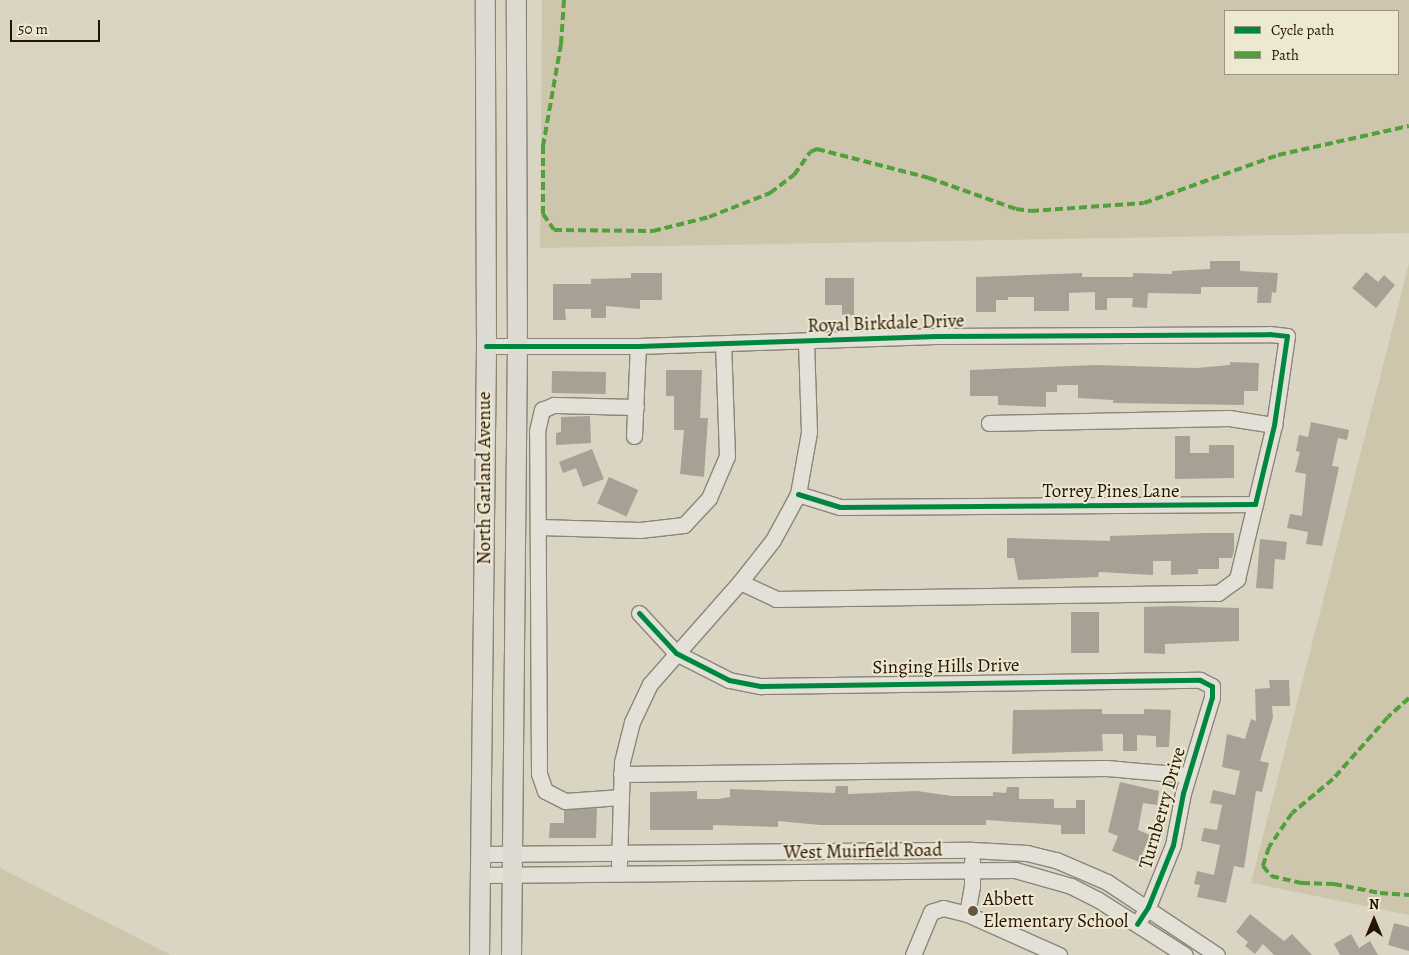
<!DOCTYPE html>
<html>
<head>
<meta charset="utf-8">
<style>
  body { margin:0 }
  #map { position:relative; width:1409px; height:955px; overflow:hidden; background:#dad5c3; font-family:Alegreya,serif }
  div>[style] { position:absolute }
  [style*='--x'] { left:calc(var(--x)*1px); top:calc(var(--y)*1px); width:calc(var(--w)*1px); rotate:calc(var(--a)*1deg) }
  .green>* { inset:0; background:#cec6ac }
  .building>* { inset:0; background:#a6a194; transform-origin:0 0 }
  .roads { filter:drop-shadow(1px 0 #8b8578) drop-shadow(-1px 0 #8b8578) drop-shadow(0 1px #8b8578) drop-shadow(0 -1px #8b8578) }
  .minor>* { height:15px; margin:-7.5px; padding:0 7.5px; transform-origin:7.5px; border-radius:7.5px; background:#e2e0d7 }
  .major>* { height:19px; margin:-9.5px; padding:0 9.5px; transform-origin:9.5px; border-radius:9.5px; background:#dddbd1 }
  .quiet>* { height:4px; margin-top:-2px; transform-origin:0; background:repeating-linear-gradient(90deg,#51a03c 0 8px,transparent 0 12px) }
  .cycleway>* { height:5px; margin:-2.5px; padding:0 2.5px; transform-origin:2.5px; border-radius:2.5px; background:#00873e }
  .dots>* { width:14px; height:14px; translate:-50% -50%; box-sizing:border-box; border:2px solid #ede8d2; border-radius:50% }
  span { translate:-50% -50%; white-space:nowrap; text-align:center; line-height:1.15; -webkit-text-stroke:4px #ede8d2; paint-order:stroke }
  .street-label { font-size:19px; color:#281300 }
  .poi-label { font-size:19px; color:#281300 }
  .left { translate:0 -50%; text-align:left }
  .legend { position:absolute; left:1224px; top:10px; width:175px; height:65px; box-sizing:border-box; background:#ede8d2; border:1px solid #9e937e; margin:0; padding:6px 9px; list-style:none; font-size:15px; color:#281300 }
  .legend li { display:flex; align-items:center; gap:10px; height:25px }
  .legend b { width:25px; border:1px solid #9e937e }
  .north { position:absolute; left:1349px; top:895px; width:50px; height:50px; -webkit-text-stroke:4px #ede8d2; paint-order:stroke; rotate:0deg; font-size:14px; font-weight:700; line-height:20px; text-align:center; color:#281300 }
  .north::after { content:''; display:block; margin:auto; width:18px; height:22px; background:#281300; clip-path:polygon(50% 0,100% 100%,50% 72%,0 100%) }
  .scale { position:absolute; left:10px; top:20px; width:90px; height:22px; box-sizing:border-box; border:2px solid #281300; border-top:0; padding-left:6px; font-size:15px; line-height:18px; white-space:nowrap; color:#281300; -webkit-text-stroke:4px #ede8d2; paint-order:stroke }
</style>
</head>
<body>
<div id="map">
  <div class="green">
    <i style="clip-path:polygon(evenodd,542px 0,1409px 0,1409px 233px,540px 248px,542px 0,1398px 11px,1398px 74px,1225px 74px,1225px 11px,1398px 11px)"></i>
    <i style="clip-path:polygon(1409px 263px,1409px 915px,1251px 883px)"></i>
    <i style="clip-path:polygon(0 868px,171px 955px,0 955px)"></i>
  </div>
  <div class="building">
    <i style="clip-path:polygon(1210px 261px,1240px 261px,1240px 271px,1278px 273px,1276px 293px,1272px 292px,1271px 303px,1257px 303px,1258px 287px,1201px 287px,1201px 294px,1148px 293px,1147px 308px,1132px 307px,1133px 298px,1107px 298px,1107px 310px,1095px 310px,1095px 292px,1069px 293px,1069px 311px,1034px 311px,1034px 297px,1008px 297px,1008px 300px,996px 300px,996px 312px,976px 312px,976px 277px,1082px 273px,1082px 277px,1133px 277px,1133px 273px,1172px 274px,1172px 271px,1210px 269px)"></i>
    <i style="clip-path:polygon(1366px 272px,1378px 282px,1384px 275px,1395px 285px,1376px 308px,1352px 288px)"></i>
    <i style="clip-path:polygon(631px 273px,662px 273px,662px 300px,640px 300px,640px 309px,606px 306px,606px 318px,591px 318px,591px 309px,565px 309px,566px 320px,553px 320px,553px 284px,591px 284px,591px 279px,631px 278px)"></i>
    <i style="clip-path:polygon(825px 278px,854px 278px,854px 315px,842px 315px,842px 305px,825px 305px)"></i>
    <i style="clip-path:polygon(1230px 362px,1259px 363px,1258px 391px,1244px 391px,1244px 405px,1113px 403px,1113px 400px,1078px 398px,1078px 385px,1057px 385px,1057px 392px,1046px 392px,1046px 407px,998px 405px,998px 396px,970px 396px,970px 370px,1096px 365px,1196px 368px,1230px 365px)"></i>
    <i style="clip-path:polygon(666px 370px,702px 370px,700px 418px,708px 418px,704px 477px,680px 474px,684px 430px,674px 430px,674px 396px,666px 396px)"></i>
    <i style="left:552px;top:371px;width:54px;height:22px;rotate:1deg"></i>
    <i style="clip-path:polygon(590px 416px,591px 443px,556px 445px,556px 433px,561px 432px,561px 417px)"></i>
    <i style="clip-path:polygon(1311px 422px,1349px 430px,1347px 440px,1338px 438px,1332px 466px,1339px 467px,1322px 546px,1306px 544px,1308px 532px,1287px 528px,1290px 514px,1302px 516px,1306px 474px,1295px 472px,1300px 452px,1296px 451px,1299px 435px,1308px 437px)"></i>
    <i style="clip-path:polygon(1175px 436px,1190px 436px,1190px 453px,1209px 453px,1209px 445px,1234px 445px,1234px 478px,1175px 479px)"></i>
    <i style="clip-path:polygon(592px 449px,604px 479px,583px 487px,576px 468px,563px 473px,559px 462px)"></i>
    <i style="left:609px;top:477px;width:32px;height:29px;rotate:24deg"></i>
    <i style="clip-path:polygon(1205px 533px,1234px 533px,1234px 551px,1232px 558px,1219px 558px,1219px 569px,1198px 569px,1198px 574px,1171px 575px,1171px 561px,1153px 561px,1153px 575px,1099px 572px,1098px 577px,1018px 580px,1014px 558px,1007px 558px,1007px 538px,1110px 541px,1110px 536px)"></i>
    <i style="clip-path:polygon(1260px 539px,1287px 542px,1285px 560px,1275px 559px,1273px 589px,1256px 588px)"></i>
    <i style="clip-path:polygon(1172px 606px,1239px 608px,1239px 641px,1165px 644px,1165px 654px,1144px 653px,1144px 607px)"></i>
    <i style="left:1071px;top:612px;width:28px;height:41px"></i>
    <i style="clip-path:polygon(1269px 680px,1289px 680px,1290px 706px,1272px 706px,1273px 717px,1260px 761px,1269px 763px,1262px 792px,1256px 791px,1244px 868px,1234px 866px,1226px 903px,1197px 897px,1200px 885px,1194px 884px,1197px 871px,1214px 875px,1220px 845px,1201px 841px,1204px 828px,1217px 830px,1222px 805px,1210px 803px,1213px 790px,1235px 795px,1240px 771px,1222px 767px,1227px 734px,1245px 739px,1251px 719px,1256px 721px,1255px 689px,1270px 688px)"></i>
    <i style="clip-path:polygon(1102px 709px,1102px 714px,1144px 714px,1144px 709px,1171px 710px,1169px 747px,1156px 747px,1156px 736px,1137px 735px,1137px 751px,1123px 751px,1123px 734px,1102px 734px,1103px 751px,1012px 754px,1013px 710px)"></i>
    <i style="clip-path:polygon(1120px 782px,1159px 791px,1157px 805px,1143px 803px,1138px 830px,1150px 835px,1139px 862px,1112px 851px,1118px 836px,1108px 832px)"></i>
    <i style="clip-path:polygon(836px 786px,848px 786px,848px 794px,917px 791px,952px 796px,993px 796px,993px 792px,1006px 793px,1007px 787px,1019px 787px,1019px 799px,1054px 799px,1054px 808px,1076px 808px,1076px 800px,1085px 800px,1085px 834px,1061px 834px,1061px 825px,986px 820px,986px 825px,820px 825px,778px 821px,778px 827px,713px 825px,713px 830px,650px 830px,650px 792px,697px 791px,697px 799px,718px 799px,730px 797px,730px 789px,835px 793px)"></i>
    <i style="clip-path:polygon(597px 808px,596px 838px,549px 838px,550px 823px,564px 823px,564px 810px)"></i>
    <i style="clip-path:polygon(1250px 914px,1284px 941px,1292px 934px,1312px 955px,1274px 955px,1263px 944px,1255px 954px,1245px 946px,1248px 942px,1236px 932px)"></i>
    <i style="clip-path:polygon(1394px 923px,1409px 927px,1409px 951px,1388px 945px)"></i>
    <i style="clip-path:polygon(1351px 934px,1359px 948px,1370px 941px,1378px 955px,1340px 955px,1334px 944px)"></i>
  </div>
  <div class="roads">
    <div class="minor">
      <i style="--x:486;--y:346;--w:152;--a:0"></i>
      <i style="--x:638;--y:346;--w:298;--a:-1.9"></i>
      <i style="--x:936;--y:336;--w:333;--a:-0.3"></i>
      <i style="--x:1269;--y:334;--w:18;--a:6"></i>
      <i style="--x:1287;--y:336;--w:90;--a:98.3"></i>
      <i style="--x:1274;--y:425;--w:81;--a:103.5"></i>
      <i style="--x:1255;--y:504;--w:415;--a:179.6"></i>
      <i style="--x:840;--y:507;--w:44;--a:-162.8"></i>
      <i style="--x:989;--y:423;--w:240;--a:-1.2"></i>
      <i style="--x:1229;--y:418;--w:46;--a:8.8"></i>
      <i style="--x:634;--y:436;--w:90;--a:-87.5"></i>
      <i style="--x:539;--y:527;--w:101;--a:1.7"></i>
      <i style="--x:640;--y:530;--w:44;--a:-6.5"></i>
      <i style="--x:684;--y:525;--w:37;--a:-47"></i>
      <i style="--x:709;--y:498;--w:46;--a:-66.8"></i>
      <i style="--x:727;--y:456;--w:112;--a:-92"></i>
      <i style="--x:740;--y:582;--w:40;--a:25"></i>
      <i style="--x:776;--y:599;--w:442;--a:-0.8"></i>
      <i style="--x:1218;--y:593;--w:24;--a:-36"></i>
      <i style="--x:1237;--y:579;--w:77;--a:-76.5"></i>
      <i style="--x:639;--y:613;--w:54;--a:47.2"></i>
      <i style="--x:676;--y:653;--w:59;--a:27"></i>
      <i style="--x:729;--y:680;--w:33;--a:11"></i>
      <i style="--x:761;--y:686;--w:439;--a:-0.8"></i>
      <i style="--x:1200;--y:680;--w:13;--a:27"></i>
      <i style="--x:1212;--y:686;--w:11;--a:90"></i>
      <i style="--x:1212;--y:697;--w:100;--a:106.8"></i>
      <i style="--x:1183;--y:793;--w:53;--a:100.9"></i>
      <i style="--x:1173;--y:845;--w:67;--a:112"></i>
      <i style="--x:1148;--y:907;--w:20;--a:123"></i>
      <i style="--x:621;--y:774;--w:485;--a:-0.7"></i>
      <i style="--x:1106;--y:768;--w:82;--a:4.9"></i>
      <i style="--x:621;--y:797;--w:56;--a:175.9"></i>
      <i style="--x:565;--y:801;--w:22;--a:-153"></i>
      <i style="--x:545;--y:791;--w:18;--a:-109"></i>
      <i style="--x:539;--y:774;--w:343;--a:-90.3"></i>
      <i style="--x:537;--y:431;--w:22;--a:-77"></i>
      <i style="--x:542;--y:410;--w:13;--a:-23"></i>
      <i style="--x:554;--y:405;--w:82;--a:1.4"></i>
      <i style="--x:482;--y:854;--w:490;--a:-0.5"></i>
      <i style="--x:972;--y:850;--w:55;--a:3.1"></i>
      <i style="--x:1027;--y:853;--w:30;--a:14"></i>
      <i style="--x:1056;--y:860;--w:56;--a:23.3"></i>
      <i style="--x:1107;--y:882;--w:132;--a:33.6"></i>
      <i style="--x:619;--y:864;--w:102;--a:-88.3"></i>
      <i style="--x:622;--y:762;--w:41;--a:-76"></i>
      <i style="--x:632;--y:722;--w:42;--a:-64.7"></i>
      <i style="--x:650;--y:684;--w:136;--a:-48.6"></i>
      <i style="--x:740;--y:582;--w:53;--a:-51.8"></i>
      <i style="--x:773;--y:540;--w:52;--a:-61.5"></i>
      <i style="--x:798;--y:494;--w:63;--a:-79.9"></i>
      <i style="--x:809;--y:432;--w:91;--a:-91.9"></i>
      <i style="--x:482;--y:875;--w:533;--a:-0.54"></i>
      <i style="--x:1015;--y:870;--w:58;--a:15.9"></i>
      <i style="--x:1071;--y:886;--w:29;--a:27"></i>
      <i style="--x:1097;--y:899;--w:104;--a:32.5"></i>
      <i style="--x:967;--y:914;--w:101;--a:24"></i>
      <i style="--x:913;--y:955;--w:47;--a:-67.3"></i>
      <i style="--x:931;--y:912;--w:13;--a:-18"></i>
      <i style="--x:943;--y:908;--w:25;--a:14"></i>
      <i style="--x:967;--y:914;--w:27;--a:-80"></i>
      <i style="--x:972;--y:887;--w:26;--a:-90"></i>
    </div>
    <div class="major">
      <i style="--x:479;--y:955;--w:609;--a:-89.34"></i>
      <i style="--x:486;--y:346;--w:346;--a:-90.2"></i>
      <i style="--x:511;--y:955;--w:609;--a:-89.44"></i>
      <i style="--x:517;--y:346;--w:346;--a:-90.2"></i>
    </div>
  </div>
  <div class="quiet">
    <i style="--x:564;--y:0;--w:44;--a:93.9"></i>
    <i style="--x:561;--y:44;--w:104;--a:100"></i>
    <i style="--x:543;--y:146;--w:68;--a:90"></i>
    <i style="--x:543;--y:214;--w:19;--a:55"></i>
    <i style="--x:554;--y:230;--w:99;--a:0.6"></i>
    <i style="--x:653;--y:231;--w:58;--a:-14"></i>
    <i style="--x:709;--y:217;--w:66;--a:-21.5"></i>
    <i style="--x:770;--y:193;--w:30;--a:-37"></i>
    <i style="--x:794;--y:175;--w:28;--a:-55"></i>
    <i style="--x:810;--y:152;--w:8;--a:-23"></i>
    <i style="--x:817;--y:149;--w:116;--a:14.5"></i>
    <i style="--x:929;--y:178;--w:92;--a:19.6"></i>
    <i style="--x:1016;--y:209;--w:15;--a:8"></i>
    <i style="--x:1031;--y:211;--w:113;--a:-4"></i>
    <i style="--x:1144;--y:203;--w:142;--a:-19.7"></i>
    <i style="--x:1278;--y:155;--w:134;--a:-12.5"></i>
    <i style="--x:1409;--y:698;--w:28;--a:138"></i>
    <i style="--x:1388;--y:717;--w:83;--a:131.6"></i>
    <i style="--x:1333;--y:779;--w:53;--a:140.3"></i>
    <i style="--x:1292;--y:813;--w:41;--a:124.1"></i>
    <i style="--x:1269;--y:847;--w:20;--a:108"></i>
    <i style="--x:1263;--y:866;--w:13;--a:51"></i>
    <i style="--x:1271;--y:876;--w:32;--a:13"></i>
    <i style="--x:1302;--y:883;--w:32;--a:2"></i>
    <i style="--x:1334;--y:884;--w:47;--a:11.1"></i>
    <i style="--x:1380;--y:893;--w:29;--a:4"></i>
  </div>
  <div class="cycleway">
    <i style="--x:486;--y:346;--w:152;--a:0"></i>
    <i style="--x:638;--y:346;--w:298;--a:-1.9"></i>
    <i style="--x:936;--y:336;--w:333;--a:-0.3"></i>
    <i style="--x:1269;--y:334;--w:18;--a:6"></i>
    <i style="--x:1287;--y:336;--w:90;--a:98.3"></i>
    <i style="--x:1274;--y:425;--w:81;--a:103.5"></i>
    <i style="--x:1255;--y:504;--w:415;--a:179.6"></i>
    <i style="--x:840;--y:507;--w:44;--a:-162.8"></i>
    <i style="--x:639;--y:613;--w:54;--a:47.2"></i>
    <i style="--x:676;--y:653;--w:59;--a:27"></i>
    <i style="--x:729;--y:680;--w:33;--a:11"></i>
    <i style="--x:761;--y:686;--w:439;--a:-0.8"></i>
    <i style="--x:1200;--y:680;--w:13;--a:27"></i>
    <i style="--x:1212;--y:686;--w:11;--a:90"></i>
    <i style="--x:1212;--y:697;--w:100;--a:106.8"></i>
    <i style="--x:1183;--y:793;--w:53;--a:100.9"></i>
    <i style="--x:1173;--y:845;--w:67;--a:112"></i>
    <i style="--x:1148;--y:907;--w:20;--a:123"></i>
  </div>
  <div class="dots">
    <i style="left:973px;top:911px;background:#665744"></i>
  </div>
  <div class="street-label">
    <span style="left:886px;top:324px;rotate:-2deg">Royal Birkdale Drive</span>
    <span style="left:485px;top:478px;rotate:-90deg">North Garland Avenue</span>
    <span style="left:1111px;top:492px">Torrey Pines Lane</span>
    <span style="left:946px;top:667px;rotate:-1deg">Singing Hills Drive</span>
    <span style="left:1163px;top:808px;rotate:-74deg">Turnberry Drive</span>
    <span style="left:863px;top:852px;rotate:-1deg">West Muirfield Road</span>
  </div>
  <div class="poi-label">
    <span class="left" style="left:983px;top:911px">Abbett<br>Elementary School</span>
  </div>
  <ul class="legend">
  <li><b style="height:6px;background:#00873e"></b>Cycle path</li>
  <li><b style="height:6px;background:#51a03c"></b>Path</li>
  </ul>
  <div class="north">N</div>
  <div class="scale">50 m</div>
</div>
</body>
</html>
